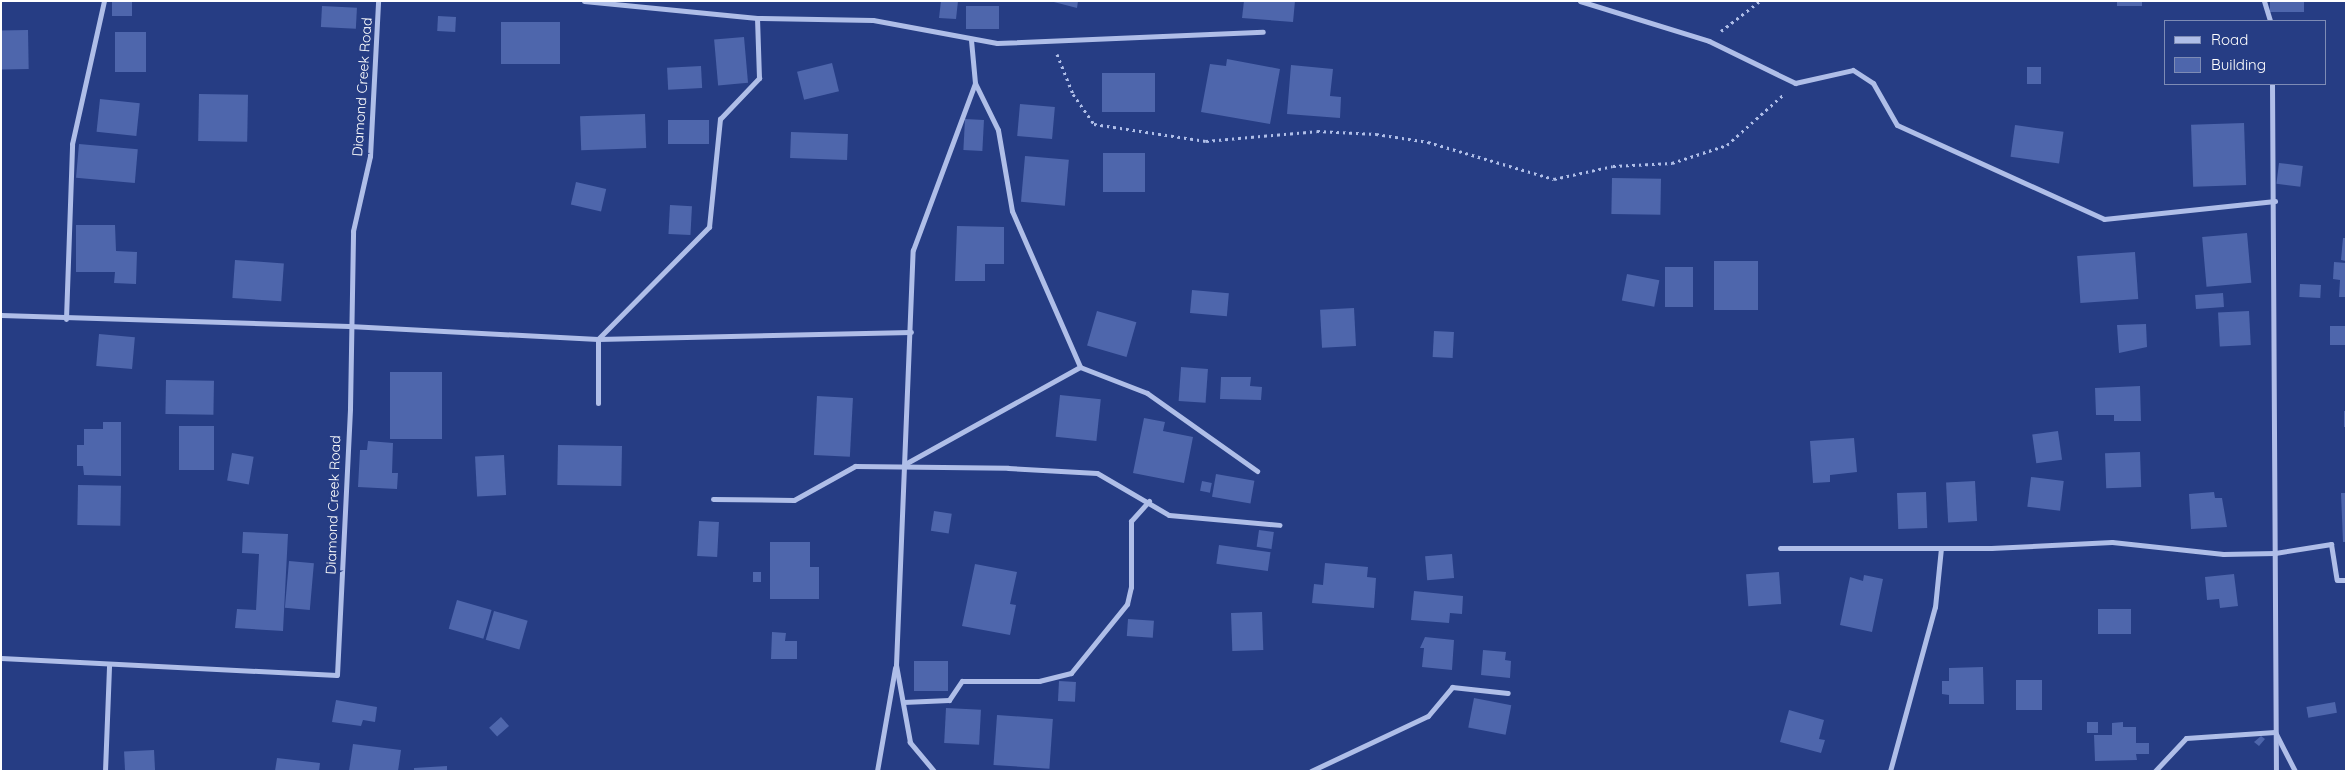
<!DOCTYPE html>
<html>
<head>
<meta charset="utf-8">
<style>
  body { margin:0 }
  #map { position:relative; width:2347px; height:772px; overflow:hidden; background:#263d84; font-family:Quicksand,sans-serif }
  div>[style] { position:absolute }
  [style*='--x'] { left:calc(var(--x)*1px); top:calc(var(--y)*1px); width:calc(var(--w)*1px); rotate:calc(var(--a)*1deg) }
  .building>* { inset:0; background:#4e66ac; transform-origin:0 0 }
  .path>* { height:3px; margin-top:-1.5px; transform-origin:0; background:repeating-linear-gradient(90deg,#afbee8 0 2.5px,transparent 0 6.5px) }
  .minor>* { height:5px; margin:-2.5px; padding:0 2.5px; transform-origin:2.5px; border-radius:2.5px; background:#afbee8 }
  span { translate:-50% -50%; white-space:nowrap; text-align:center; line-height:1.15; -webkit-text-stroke:4.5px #263d84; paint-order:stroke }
  .street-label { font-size:14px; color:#fff }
  .frame { position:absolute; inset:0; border:2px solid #fff; pointer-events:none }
  .legend { position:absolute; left:2164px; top:20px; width:162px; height:65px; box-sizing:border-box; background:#263d84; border:1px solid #7d8bb5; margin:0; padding:6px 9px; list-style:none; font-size:15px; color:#fff }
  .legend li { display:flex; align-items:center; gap:10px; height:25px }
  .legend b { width:25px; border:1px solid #7d8bb5 }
</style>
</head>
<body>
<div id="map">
  <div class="building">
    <i style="left:112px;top:1px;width:20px;height:15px"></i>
    <i style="clip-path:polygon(941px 1px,958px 1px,956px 19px,939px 18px)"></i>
    <i style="clip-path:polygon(1050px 1px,1078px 1px,1077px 8px)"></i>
    <i style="clip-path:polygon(1244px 1px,1295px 1px,1293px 22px,1242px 18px)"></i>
    <i style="left:2117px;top:1px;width:25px;height:5px"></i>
    <i style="left:2270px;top:1px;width:34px;height:11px"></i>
    <i style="left:322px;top:6px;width:35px;height:21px;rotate:3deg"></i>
    <i style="left:966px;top:6px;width:33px;height:23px"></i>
    <i style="left:438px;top:16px;width:18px;height:15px;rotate:3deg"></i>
    <i style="left:501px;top:22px;width:59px;height:42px"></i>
    <i style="left:28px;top:30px;width:39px;height:27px;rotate:89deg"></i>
    <i style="left:115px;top:32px;width:31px;height:40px"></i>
    <i style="left:744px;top:37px;width:46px;height:30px;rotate:85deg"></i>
    <i style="clip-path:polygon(1227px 59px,1280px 69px,1270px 124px,1201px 112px,1210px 64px,1226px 66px)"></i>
    <i style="left:832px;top:63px;width:29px;height:36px;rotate:76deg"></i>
    <i style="clip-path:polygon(1291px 65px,1333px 69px,1330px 96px,1341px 97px,1340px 118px,1287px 114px)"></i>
    <i style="left:701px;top:66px;width:22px;height:34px;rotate:87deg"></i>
    <i style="left:2041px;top:67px;width:17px;height:14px;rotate:90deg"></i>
    <i style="left:1102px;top:73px;width:53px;height:39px"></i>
    <i style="left:199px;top:94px;width:49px;height:47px;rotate:1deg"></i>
    <i style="left:100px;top:99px;width:40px;height:33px;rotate:6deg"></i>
    <i style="left:1020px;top:104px;width:35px;height:32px;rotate:5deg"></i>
    <i style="left:645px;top:114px;width:34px;height:65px;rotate:88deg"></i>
    <i style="left:965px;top:119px;width:19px;height:31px;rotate:3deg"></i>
    <i style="left:709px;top:120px;width:24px;height:41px;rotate:90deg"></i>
    <i style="left:2244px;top:123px;width:62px;height:53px;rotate:88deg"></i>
    <i style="left:2015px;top:125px;width:49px;height:32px;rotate:8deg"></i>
    <i style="left:791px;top:132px;width:57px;height:26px;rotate:2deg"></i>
    <i style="left:79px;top:144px;width:59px;height:34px;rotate:5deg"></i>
    <i style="left:1103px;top:153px;width:42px;height:39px"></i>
    <i style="left:1025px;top:156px;width:44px;height:46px;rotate:5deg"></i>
    <i style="left:2279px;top:163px;width:24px;height:21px;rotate:7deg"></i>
    <i style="left:1612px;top:178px;width:49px;height:36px;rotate:1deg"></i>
    <i style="left:576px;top:182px;width:31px;height:23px;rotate:13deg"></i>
    <i style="left:670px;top:205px;width:22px;height:29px;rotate:3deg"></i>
    <i style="clip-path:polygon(76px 225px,115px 225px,116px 251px,137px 252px,136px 284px,114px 283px,115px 272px,76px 272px)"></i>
    <i style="clip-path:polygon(957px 226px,1004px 227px,1004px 264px,985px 264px,985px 281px,955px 281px)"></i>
    <i style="left:2247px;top:233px;width:50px;height:45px;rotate:85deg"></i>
    <i style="clip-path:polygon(2343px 238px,2346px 238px,2346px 261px,2341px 260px)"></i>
    <i style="left:2135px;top:252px;width:47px;height:58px;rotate:86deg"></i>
    <i style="left:235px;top:260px;width:49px;height:38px;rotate:4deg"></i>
    <i style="left:1714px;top:261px;width:44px;height:49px"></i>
    <i style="clip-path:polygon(2334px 262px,2346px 263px,2346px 297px,2339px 297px,2340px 280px,2333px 279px)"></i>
    <i style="left:1665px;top:267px;width:28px;height:40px"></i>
    <i style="left:1627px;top:274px;width:33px;height:27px;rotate:11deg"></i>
    <i style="left:2300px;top:284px;width:21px;height:13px;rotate:3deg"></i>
    <i style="left:1192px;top:290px;width:37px;height:23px;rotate:5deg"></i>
    <i style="left:2223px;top:293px;width:14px;height:28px;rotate:86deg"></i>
    <i style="left:1354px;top:308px;width:38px;height:34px;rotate:87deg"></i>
    <i style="left:1097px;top:311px;width:41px;height:36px;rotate:16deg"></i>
    <i style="left:2249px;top:311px;width:34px;height:31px;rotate:87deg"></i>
    <i style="clip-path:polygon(2146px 324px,2147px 347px,2119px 353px,2117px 325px)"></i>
    <i style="left:2330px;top:326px;width:16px;height:19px"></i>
    <i style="left:1434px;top:331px;width:20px;height:26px;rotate:3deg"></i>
    <i style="left:99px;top:334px;width:36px;height:32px;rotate:5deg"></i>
    <i style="left:1181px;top:367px;width:27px;height:34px;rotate:4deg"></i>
    <i style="left:390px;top:372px;width:52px;height:67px"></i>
    <i style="clip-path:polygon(1221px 377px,1251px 377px,1250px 386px,1262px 387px,1261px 400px,1220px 399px)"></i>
    <i style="left:166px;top:380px;width:48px;height:34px;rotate:1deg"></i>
    <i style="clip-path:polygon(2140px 386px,2141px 421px,2114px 421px,2114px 415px,2096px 415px,2095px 388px)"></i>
    <i style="left:1060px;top:395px;width:41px;height:42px;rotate:6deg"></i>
    <i style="left:817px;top:396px;width:36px;height:59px;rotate:3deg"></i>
    <i style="left:2344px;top:411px;width:2px;height:16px"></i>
    <i style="clip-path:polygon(1144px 418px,1165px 422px,1163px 431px,1193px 437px,1184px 483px,1133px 473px)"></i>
    <i style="clip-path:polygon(103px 422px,121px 422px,121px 476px,84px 475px,83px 466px,77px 466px,77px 445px,84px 445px,84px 429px,103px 429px)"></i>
    <i style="left:179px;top:426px;width:35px;height:44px"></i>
    <i style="left:2058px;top:431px;width:29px;height:26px;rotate:82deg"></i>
    <i style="clip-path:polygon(1854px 438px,1857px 472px,1830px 475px,1830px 482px,1813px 483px,1810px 441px)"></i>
    <i style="clip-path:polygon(368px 441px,393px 443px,392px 473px,398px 473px,397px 489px,358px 487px,360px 450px,367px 450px)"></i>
    <i style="left:558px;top:445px;width:64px;height:40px;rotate:1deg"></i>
    <i style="left:2140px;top:452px;width:35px;height:35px;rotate:88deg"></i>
    <i style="left:232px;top:453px;width:22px;height:28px;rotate:10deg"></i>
    <i style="left:504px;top:455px;width:40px;height:29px;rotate:87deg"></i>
    <i style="left:1216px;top:474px;width:39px;height:23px;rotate:10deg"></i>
    <i style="left:2031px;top:477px;width:33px;height:30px;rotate:7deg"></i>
    <i style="left:1202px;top:481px;width:10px;height:10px;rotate:11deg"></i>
    <i style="left:1975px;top:481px;width:40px;height:29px;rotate:87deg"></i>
    <i style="left:78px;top:485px;width:43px;height:40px;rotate:1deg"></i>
    <i style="left:1926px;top:492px;width:36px;height:29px;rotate:88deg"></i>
    <i style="clip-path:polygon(2214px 492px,2215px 498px,2222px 498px,2227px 527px,2191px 529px,2189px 494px)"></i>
    <i style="clip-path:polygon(2341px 493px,2346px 493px,2346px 542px,2343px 542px)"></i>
    <i style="left:934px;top:511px;width:18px;height:20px;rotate:9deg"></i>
    <i style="left:699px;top:521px;width:20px;height:35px;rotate:3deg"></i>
    <i style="left:1259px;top:530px;width:15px;height:17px;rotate:8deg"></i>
    <i style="clip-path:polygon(243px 532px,288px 534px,283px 631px,235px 628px,237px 609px,256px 610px,259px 554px,242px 553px)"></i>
    <i style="clip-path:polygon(770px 542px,810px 542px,810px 567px,819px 567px,819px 599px,770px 599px)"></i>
    <i style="left:1219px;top:545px;width:52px;height:19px;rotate:8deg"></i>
    <i style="left:1452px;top:554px;width:24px;height:27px;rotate:85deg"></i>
    <i style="left:289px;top:561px;width:25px;height:47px;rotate:5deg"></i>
    <i style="clip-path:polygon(1325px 563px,1368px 567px,1367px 577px,1376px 578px,1374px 608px,1312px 603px,1314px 584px,1323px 585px)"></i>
    <i style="clip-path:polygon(975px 564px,1017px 572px,1010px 604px,1016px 605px,1010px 635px,962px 626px)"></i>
    <i style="left:753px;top:572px;width:8px;height:10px"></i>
    <i style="left:1779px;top:572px;width:32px;height:33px;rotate:86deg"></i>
    <i style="clip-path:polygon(2234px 574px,2238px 606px,2220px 608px,2219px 599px,2207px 600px,2205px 577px)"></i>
    <i style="clip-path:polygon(1864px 575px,1883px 579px,1872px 632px,1840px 625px,1850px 577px,1863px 581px)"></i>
    <i style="clip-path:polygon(1414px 591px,1463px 596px,1462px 614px,1450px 613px,1449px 623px,1411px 620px)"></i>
    <i style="left:457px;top:600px;width:36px;height:30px;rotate:16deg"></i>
    <i style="left:2098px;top:609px;width:33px;height:25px"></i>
    <i style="left:494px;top:611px;width:35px;height:30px;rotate:16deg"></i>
    <i style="left:1262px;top:612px;width:38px;height:31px;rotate:88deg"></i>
    <i style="left:1128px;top:619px;width:26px;height:17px;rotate:4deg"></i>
    <i style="clip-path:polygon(772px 632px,786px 633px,785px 641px,797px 641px,797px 659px,771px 659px)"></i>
    <i style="clip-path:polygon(1425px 637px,1454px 640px,1452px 670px,1422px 667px,1424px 648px,1420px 648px)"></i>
    <i style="clip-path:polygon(1483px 650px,1506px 652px,1505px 660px,1511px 661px,1510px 678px,1481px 675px)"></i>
    <i style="left:914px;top:661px;width:34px;height:30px"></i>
    <i style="clip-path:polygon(1983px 667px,1984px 704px,1949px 704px,1949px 695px,1942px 694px,1942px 681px,1949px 681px,1949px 668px)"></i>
    <i style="left:2016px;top:680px;width:26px;height:30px"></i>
    <i style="left:1059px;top:681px;width:17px;height:20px;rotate:3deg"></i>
    <i style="left:1474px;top:698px;width:38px;height:30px;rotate:11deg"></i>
    <i style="clip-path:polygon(336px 700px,377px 707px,375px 722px,363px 720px,361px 726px,332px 722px)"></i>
    <i style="left:2335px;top:702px;width:11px;height:29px;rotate:80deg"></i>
    <i style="left:946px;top:708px;width:35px;height:35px;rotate:3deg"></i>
    <i style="clip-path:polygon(1789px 710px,1824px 720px,1819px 739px,1825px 740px,1821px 753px,1780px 742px)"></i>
    <i style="left:997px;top:715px;width:56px;height:50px;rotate:4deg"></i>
    <i style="left:501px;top:717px;width:12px;height:16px;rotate:48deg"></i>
    <i style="left:2087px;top:722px;width:11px;height:11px"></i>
    <i style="clip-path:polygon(2123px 722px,2123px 727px,2136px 727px,2136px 743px,2149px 743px,2149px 754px,2136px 754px,2137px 760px,2095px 761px,2094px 735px,2112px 735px,2112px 723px)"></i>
    <i style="clip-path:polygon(2261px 736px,2265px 739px,2259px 746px,2254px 742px)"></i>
    <i style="clip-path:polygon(353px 744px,401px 750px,398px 771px,349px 771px)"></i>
    <i style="left:154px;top:750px;width:21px;height:30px;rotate:87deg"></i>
    <i style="clip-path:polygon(277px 758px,320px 763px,319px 771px,275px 771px)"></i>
    <i style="clip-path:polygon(447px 766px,447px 771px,414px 771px,414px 768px)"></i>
  </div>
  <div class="path">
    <i style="--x:1721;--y:31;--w:49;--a:-37.6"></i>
    <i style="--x:1057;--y:54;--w:43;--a:68.2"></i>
    <i style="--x:1073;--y:94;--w:37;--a:55"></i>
    <i style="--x:1094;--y:124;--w:113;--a:8.6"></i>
    <i style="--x:1206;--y:141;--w:111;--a:-5.1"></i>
    <i style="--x:1317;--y:131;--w:59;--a:2.9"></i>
    <i style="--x:1376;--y:134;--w:53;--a:8.7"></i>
    <i style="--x:1428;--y:142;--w:131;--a:16.4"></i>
    <i style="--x:1554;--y:179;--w:60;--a:-12.4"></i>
    <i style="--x:1613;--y:166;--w:59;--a:-2.9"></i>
    <i style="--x:1672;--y:163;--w:58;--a:-18.1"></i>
    <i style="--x:1727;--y:145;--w:76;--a:-41.8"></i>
  </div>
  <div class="minor">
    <i style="--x:584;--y:1;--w:174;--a:5.6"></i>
    <i style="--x:757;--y:18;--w:116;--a:1"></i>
    <i style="--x:873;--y:20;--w:126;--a:10.5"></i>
    <i style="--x:997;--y:43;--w:266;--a:-2.4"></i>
    <i style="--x:1580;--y:1;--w:135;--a:17.2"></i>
    <i style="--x:1709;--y:41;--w:96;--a:26"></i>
    <i style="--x:1795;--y:83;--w:59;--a:-12.6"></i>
    <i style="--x:1853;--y:70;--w:24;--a:33"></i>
    <i style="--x:1873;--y:83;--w:48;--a:60.3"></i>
    <i style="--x:1897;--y:125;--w:227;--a:24.4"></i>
    <i style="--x:2104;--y:219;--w:172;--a:-6"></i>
    <i style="--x:2264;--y:1;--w:21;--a:73"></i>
    <i style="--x:971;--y:40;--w:43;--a:84.7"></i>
    <i style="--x:975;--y:83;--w:52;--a:63.9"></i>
    <i style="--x:998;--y:130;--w:82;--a:80.2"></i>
    <i style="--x:1012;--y:211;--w:170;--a:66.4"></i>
    <i style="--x:2272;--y:84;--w:687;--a:89.67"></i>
    <i style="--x:1;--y:315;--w:348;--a:1.8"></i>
    <i style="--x:349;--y:326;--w:249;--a:3"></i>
    <i style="--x:598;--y:339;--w:158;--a:-45.3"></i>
    <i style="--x:709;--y:227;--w:109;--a:-84.2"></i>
    <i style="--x:720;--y:119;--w:57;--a:-46.4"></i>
    <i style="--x:759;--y:78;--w:60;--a:-91.9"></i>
    <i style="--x:66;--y:319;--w:175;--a:-88"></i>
    <i style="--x:72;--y:144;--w:147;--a:-77.4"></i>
    <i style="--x:598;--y:403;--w:64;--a:-90"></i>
    <i style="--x:598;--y:339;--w:313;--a:-1.3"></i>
    <i style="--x:905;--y:464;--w:200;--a:-29"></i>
    <i style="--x:1080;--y:367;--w:72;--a:21.2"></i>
    <i style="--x:1147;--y:393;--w:135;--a:35.3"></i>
    <i style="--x:713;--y:499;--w:81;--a:0.7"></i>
    <i style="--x:794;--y:500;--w:70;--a:-29.1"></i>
    <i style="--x:855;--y:466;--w:153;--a:0.7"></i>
    <i style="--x:1008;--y:468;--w:89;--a:3.2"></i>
    <i style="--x:1097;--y:473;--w:83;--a:30.3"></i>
    <i style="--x:1169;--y:515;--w:111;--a:5.1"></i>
    <i style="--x:1780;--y:548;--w:211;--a:0"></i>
    <i style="--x:1991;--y:548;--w:121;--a:-2.8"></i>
    <i style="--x:2112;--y:542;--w:112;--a:6.2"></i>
    <i style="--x:2223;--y:554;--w:52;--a:-1.1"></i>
    <i style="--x:2275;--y:553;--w:57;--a:-9.1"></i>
    <i style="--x:2331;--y:544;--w:36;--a:81"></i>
    <i style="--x:2337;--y:580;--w:9;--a:0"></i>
    <i style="--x:1;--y:658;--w:336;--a:2.9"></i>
    <i style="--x:337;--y:675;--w:267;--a:-87.2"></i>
    <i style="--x:350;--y:408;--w:177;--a:-89"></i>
    <i style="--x:353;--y:231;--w:77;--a:-77.2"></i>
    <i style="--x:370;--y:156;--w:155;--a:-87"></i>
    <i style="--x:903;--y:702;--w:46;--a:-2.5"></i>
    <i style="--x:949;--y:700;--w:23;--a:-56"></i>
    <i style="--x:962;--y:681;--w:77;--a:0"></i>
    <i style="--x:1039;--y:681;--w:33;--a:-14"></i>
    <i style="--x:1071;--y:673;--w:89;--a:-50.9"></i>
    <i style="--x:1127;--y:604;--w:17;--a:-77"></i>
    <i style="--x:1131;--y:587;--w:66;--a:-90"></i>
    <i style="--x:1131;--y:521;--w:27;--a:-48"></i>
    <i style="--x:105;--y:771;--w:106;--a:-87.8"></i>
    <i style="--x:877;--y:771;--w:105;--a:-80.1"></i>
    <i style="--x:934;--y:771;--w:38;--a:-130"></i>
    <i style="--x:910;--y:742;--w:78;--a:-100.3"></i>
    <i style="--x:896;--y:665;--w:415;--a:-87.7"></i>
    <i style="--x:913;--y:250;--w:178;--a:-69.6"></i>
    <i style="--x:1311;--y:771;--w:129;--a:-25.2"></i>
    <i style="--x:1428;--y:716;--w:38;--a:-50"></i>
    <i style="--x:1452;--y:687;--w:56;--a:6.1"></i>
    <i style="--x:1890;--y:771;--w:170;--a:-74.7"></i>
    <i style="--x:1935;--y:607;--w:59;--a:-84.2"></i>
    <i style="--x:2155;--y:771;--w:45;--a:-46.8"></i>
    <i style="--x:2186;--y:738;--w:89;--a:-3.9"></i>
    <i style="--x:2275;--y:732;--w:44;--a:62.9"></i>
  </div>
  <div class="street-label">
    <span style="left:362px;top:87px;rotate:-86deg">Diamond Creek Road</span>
    <span style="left:333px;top:505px;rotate:-88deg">Diamond Creek Road</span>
  </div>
  <div class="frame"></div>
  <ul class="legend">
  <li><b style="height:6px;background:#afbee8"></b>Road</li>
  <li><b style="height:14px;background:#4e66ac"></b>Building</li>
  </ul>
</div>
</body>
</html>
